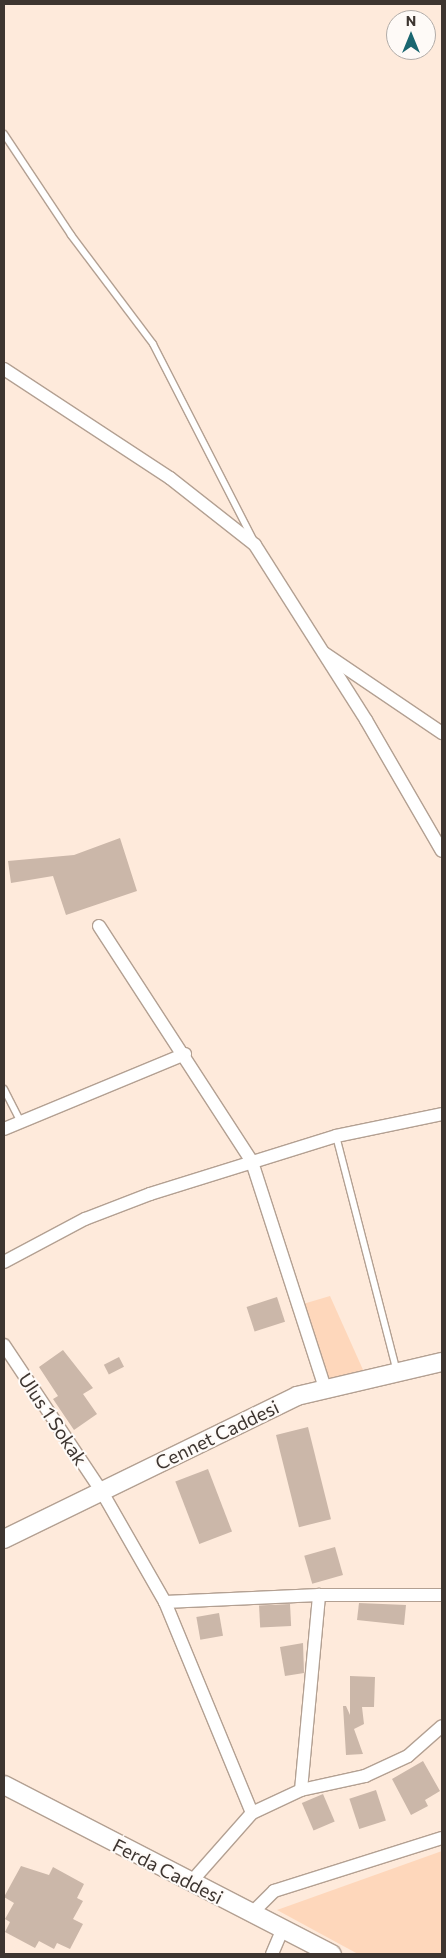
<!DOCTYPE html>
<html>
<head>
<meta charset="utf-8">
<style>
  body { margin:0 }
  #map { position:relative; width:446px; height:1958px; overflow:hidden; background:#feeadb; font-family:Commissioner,sans-serif }
  div>[style] { position:absolute }
  [style*='--x'] { left:calc(var(--x)*1px); top:calc(var(--y)*1px); width:calc(var(--w)*1px); rotate:calc(var(--a)*1deg) }
  .green>* { inset:0; background:#fed7bb }
  .building>* { inset:0; background:#cbb7a9; transform-origin:0 0 }
  .roads { filter:drop-shadow(1px 0 #b3a092) drop-shadow(-1px 0 #b3a092) drop-shadow(0 1px #b3a092) drop-shadow(0 -1px #b3a092) }
  .lane>* { height:6px; margin:-3px; padding:0 3px; transform-origin:3px; border-radius:3px; background:#fff }
  .street>* { height:12px; margin:-6px; padding:0 6px; transform-origin:6px; border-radius:6px; background:#fff }
  .secondary>* { height:18px; margin:-9px; padding:0 9px; transform-origin:9px; border-radius:9px; background:#fff }
  span { translate:-50% -50%; white-space:nowrap; text-align:center; line-height:1.15; -webkit-text-stroke:4px #fefaf7; paint-order:stroke }
  .street-label { font-size:19px; color:#3d3530 }
  .frame { position:absolute; inset:0; border:5px solid #3d3530; pointer-events:none }
  .north { position:absolute; left:386px; top:10px; width:50px; height:50px; box-sizing:border-box; background:#fefaf7; border:1px solid #b1aba7; border-radius:50%; rotate:0deg; font-size:14px; font-weight:700; line-height:20px; text-align:center; color:#3d3530 }
  .north::after { content:''; display:block; margin:auto; width:18px; height:22px; background:#1a6670; clip-path:polygon(50% 0,100% 100%,50% 72%,0 100%) }
</style>
</head>
<body>
<div id="map">
  <div class="green">
    <i style="clip-path:polygon(330px 1296px,364px 1372px,327px 1380px,303px 1304px)"></i>
    <i style="clip-path:polygon(442px 1851px,442px 1954px,358px 1954px,277px 1910px)"></i>
  </div>
  <div class="building">
    <i style="clip-path:polygon(120px 838px,137px 891px,66px 915px,53px 876px,11px 883px,8px 861px,74px 855px)"></i>
    <i style="left:277px;top:1297px;width:26px;height:32px;rotate:72deg"></i>
    <i style="clip-path:polygon(63px 1350px,93px 1388px,83px 1394px,97px 1414px,74px 1430px,53px 1399px,58px 1396px,39px 1367px)"></i>
    <i style="left:119px;top:1357px;width:11px;height:17px;rotate:63deg"></i>
    <i style="left:308px;top:1427px;width:95px;height:33px;rotate:76deg"></i>
    <i style="left:208px;top:1469px;width:67px;height:35px;rotate:69deg"></i>
    <i style="left:335px;top:1547px;width:29px;height:32px;rotate:74deg"></i>
    <i style="clip-path:polygon(359px 1603px,406px 1605px,404px 1625px,357px 1620px)"></i>
    <i style="left:290px;top:1604px;width:22px;height:31px;rotate:87deg"></i>
    <i style="left:219px;top:1613px;width:23px;height:23px;rotate:80deg"></i>
    <i style="clip-path:polygon(303px 1643px,304px 1673px,285px 1676px,280px 1647px)"></i>
    <i style="clip-path:polygon(350px 1676px,375px 1677px,374px 1707px,362px 1707px,364px 1724px,354px 1729px,363px 1754px,346px 1755px,343px 1706px,346px 1706px,350px 1715px)"></i>
    <i style="clip-path:polygon(423px 1761px,440px 1791px,425px 1800px,428px 1806px,411px 1815px,392px 1779px)"></i>
    <i style="left:376px;top:1790px;width:32px;height:28px;rotate:72deg"></i>
    <i style="left:323px;top:1794px;width:30px;height:23px;rotate:67deg"></i>
    <i style="clip-path:polygon(21px 1866px,49px 1875px,53px 1867px,84px 1884px,77px 1898px,83px 1901px,73px 1919px,83px 1924px,70px 1949px,57px 1943px,54px 1949px,39px 1941px,35px 1948px,5px 1932px,10px 1922px,5px 1919px,14px 1903px,4px 1897px)"></i>
  </div>
  <div class="roads">
    <div class="lane">
      <i style="--x:4;--y:134;--w:121;--a:56.4"></i>
      <i style="--x:71;--y:235;--w:136;--a:53"></i>
      <i style="--x:153;--y:344;--w:219;--a:62.9"></i>
      <i style="--x:4;--y:1089;--w:37;--a:63"></i>
      <i style="--x:336;--y:1136;--w:244;--a:75.5"></i>
    </div>
    <div class="street">
      <i style="--x:4;--y:369;--w:199;--a:33.3"></i>
      <i style="--x:170;--y:478;--w:108;--a:38.2"></i>
      <i style="--x:255;--y:545;--w:207;--a:57.6"></i>
      <i style="--x:366;--y:720;--w:151;--a:59.9"></i>
      <i style="--x:324;--y:653;--w:143;--a:34.1"></i>
      <i style="--x:99;--y:926;--w:281;--a:57"></i>
      <i style="--x:252;--y:1162;--w:237;--a:72.1"></i>
      <i style="--x:4;--y:1129;--w:196;--a:-22.5"></i>
      <i style="--x:4;--y:1262;--w:92;--a:-28"></i>
      <i style="--x:85;--y:1219;--w:70;--a:-21"></i>
      <i style="--x:150;--y:1194;--w:195;--a:-17.3"></i>
      <i style="--x:336;--y:1136;--w:108;--a:-11.7"></i>
      <i style="--x:4;--y:1345;--w:177;--a:56.3"></i>
      <i style="--x:102;--y:1492;--w:127;--a:60.2"></i>
      <i style="--x:165;--y:1602;--w:228;--a:67.6"></i>
      <i style="--x:252;--y:1813;--w:92;--a:131.5"></i>
      <i style="--x:165;--y:1602;--w:154;--a:-2.6"></i>
      <i style="--x:319;--y:1595;--w:123;--a:0"></i>
      <i style="--x:301;--y:1790;--w:196;--a:-84.7"></i>
      <i style="--x:252;--y:1813;--w:54;--a:-25.1"></i>
      <i style="--x:301;--y:1790;--w:66;--a:-12.3"></i>
      <i style="--x:365;--y:1776;--w:47;--a:-24.9"></i>
      <i style="--x:408;--y:1756;--w:45;--a:-41.4"></i>
      <i style="--x:251;--y:1914;--w:33;--a:-45"></i>
      <i style="--x:274;--y:1891;--w:176;--a:-17.5"></i>
      <i style="--x:272;--y:1954;--w:25;--a:-67"></i>
    </div>
    <div class="secondary">
      <i style="--x:4;--y:1539;--w:326;--a:-26"></i>
      <i style="--x:297;--y:1396;--w:149;--a:-13.2"></i>
      <i style="--x:4;--y:1785;--w:369;--a:27.3"></i>
    </div>
  </div>
  <div class="street-label">
    <span style="left:53px;top:1419px;rotate:56deg">Ulus 1 Sokak</span>
    <span style="left:217px;top:1435px;rotate:-26deg">Cennet Caddesi</span>
    <span style="left:168px;top:1871px;rotate:27deg">Ferda Caddesi</span>
  </div>
  <div class="frame"></div>
  <div class="north">N</div>
</div>
</body>
</html>
